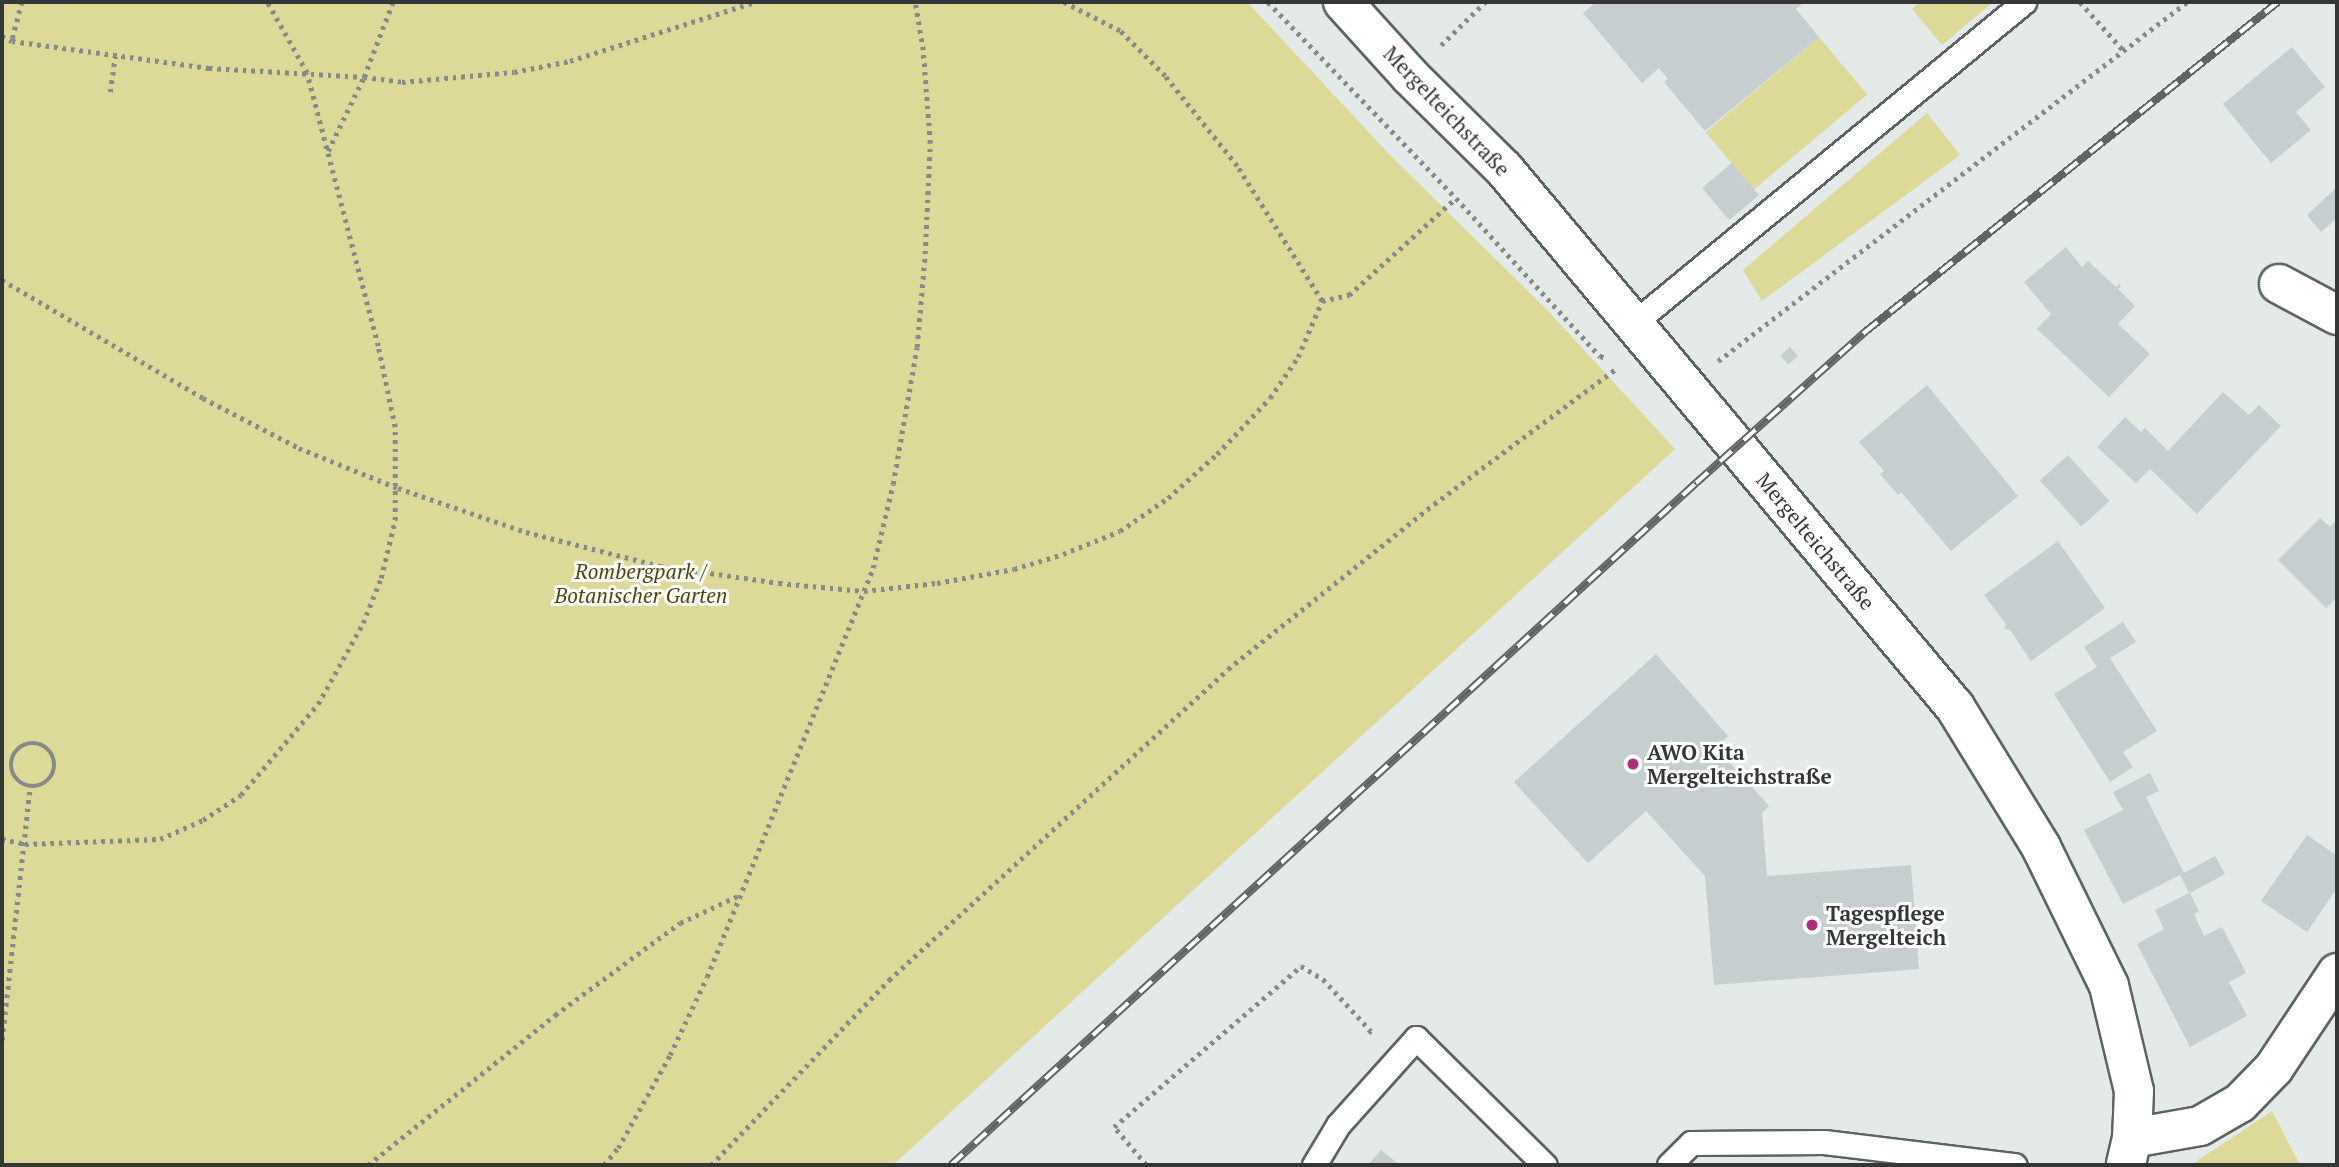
<!DOCTYPE html>
<html>
<head>
<meta charset="utf-8">
<style>
  body { margin:0 }
  #map { position:relative; width:2339px; height:1167px; overflow:hidden; background:#e3eae8; font-family:"PT Serif",serif }
  div>[style] { position:absolute }
  [style*='--x'] { left:calc(var(--x)*1px); top:calc(var(--y)*1px); width:calc(var(--w)*1px); rotate:calc(var(--a)*1deg) }
  .green>* { inset:0; background:#ddd998; transform-origin:0 0 }
  .building>* { inset:0; background:#c7cecf; transform-origin:0 0 }
  .path>* { height:4.5px; margin-top:-2.25px; transform-origin:0; background:repeating-linear-gradient(90deg,#868b8a 0 3.5px,transparent 0 8.5px) }
  .path>.ring { margin:-2.25px; padding:0; box-sizing:content-box; background:none; border:4.5px solid #868b8a; border-radius:50% }
  .roads { filter:drop-shadow(2px 0 #5d6361) drop-shadow(-2px 0 #5d6361) drop-shadow(0 2px #5d6361) drop-shadow(0 -2px #5d6361) }
  .lane>* { height:23px; margin:-11.5px; padding:0 11.5px; transform-origin:11.5px; border-radius:11.5px; background:#fff }
  .street>* { height:38px; margin:-19px; padding:0 19px; transform-origin:19px; border-radius:19px; background:#fff }
  .rail>* { height:8px; margin-top:-4px; transform-origin:0; background:repeating-linear-gradient(90deg,#fff 0 16px,#616463 0 32px); box-sizing:border-box; border-block:2px solid #616463 }
  .dots>* { width:19px; height:19px; translate:-50% -50%; box-sizing:border-box; border:4px solid #fff; border-radius:50% }
  span { translate:-50% -50%; white-space:nowrap; text-align:center; line-height:1.15; -webkit-text-stroke:6px #fff; paint-order:stroke }
  .street-label { font-size:21px; color:#353737 }
  .park-label { font-size:21px; color:#4c4705; font-style:italic }
  .poi-label { font-size:21px; color:#353737; font-weight:700 }
  .left { translate:0 -50%; text-align:left }
  .frame { position:absolute; inset:0; border:4px solid #353737; pointer-events:none }
</style>
</head>
<body>
<div id="map">
  <div class="green">
    <i style="clip-path:polygon(2px 2px,1247px 2px,1389px 154px,1548px 311px,1675px 449px,893px 1165px,2px 1165px)"></i>
    <i style="clip-path:polygon(1920px 2px,1993px 2px,1942px 45px,1912px 9px)"></i>
    <i style="left:1819px;top:37px;width:75px;height:148px;rotate:50deg"></i>
    <i style="clip-path:polygon(1927px 113px,1960px 155px,1762px 301px,1743px 270px)"></i>
    <i style="clip-path:polygon(2272px 1111px,2300px 1165px,2191px 1165px)"></i>
  </div>
  <div class="building">
    <i style="clip-path:polygon(1596px 2px,1804px 2px,1796px 9px,1819px 37px,1705px 131px,1664px 82px,1668px 79px,1659px 68px,1642px 83px,1583px 13px)"></i>
    <i style="clip-path:polygon(2292px 47px,2325px 87px,2296px 112px,2311px 130px,2271px 163px,2223px 104px)"></i>
    <i style="left:1732px;top:163px;width:42px;height:39px;rotate:50deg"></i>
    <i style="clip-path:polygon(2335px 189px,2337px 218px,2321px 232px,2307px 215px)"></i>
    <i style="clip-path:polygon(2066px 247px,2082px 267px,2088px 261px,2116px 287px,2119px 284px,2121px 286px,2118px 289px,2135px 306px,2118px 324px,2150px 354px,2109px 397px,2037px 329px,2051px 314px,2024px 282px)"></i>
    <i style="left:1790px;top:347px;width:12px;height:13px;rotate:48deg"></i>
    <i style="clip-path:polygon(1927px 385px,2018px 496px,1951px 551px,1901px 492px,1898px 495px,1880px 474px,1884px 471px,1859px 442px)"></i>
    <i style="clip-path:polygon(2223px 392px,2249px 415px,2259px 405px,2281px 426px,2197px 514px,2150px 469px,2136px 483px,2097px 447px,2125px 417px,2141px 432px,2145px 428px,2168px 451px)"></i>
    <i style="left:2068px;top:455px;width:62px;height:38px;rotate:48deg"></i>
    <i style="clip-path:polygon(2320px 518px,2330px 527px,2337px 519px,2337px 597px,2326px 608px,2278px 560px)"></i>
    <i style="clip-path:polygon(2058px 541px,2105px 608px,2031px 661px,2010px 630px,2004px 629px,2006px 624px,1984px 595px)"></i>
    <i style="clip-path:polygon(2123px 622px,2136px 642px,2110px 658px,2157px 731px,2123px 752px,2133px 767px,2110px 782px,2054px 694px,2097px 667px,2084px 647px)"></i>
    <i style="clip-path:polygon(1656px 654px,1728px 736px,1716px 747px,1769px 806px,1762px 813px,1767px 876px,1911px 865px,1919px 969px,1714px 985px,1705px 876px,1646px 811px,1588px 863px,1514px 782px)"></i>
    <i style="clip-path:polygon(2150px 773px,2159px 791px,2146px 797px,2184px 873px,2215px 856px,2225px 874px,2190px 893px,2199px 911px,2194px 914px,2204px 936px,2222px 927px,2246px 973px,2229px 982px,2247px 1016px,2190px 1047px,2137px 944px,2164px 929px,2155px 910px,2189px 893px,2180px 875px,2123px 904px,2084px 830px,2123px 810px,2113px 792px)"></i>
    <i style="clip-path:polygon(2307px 835px,2337px 856px,2337px 888px,2307px 932px,2261px 901px)"></i>
    <i style="clip-path:polygon(1381px 1150px,1400px 1165px,1368px 1165px)"></i>
  </div>
  <div class="path">
    <i style="--x:22;--y:2;--w:40;--a:104.4"></i>
    <i style="--x:12;--y:41;--w:199;--a:7.8"></i>
    <i style="--x:209;--y:68;--w:155;--a:3.3"></i>
    <i style="--x:364;--y:77;--w:38;--a:7"></i>
    <i style="--x:402;--y:82;--w:112;--a:-5.1"></i>
    <i style="--x:514;--y:72;--w:57;--a:-11.1"></i>
    <i style="--x:570;--y:61;--w:194;--a:-17.7"></i>
    <i style="--x:1268;--y:2;--w:272;--a:46.2"></i>
    <i style="--x:1456;--y:198;--w:214;--a:47.7"></i>
    <i style="--x:1600;--y:356;--w:6;--a:18"></i>
    <i style="--x:2080;--y:2;--w:66;--a:48.1"></i>
    <i style="--x:2;--y:36;--w:11;--a:27"></i>
    <i style="--x:1441;--y:45;--w:62;--a:-44.3"></i>
    <i style="--x:110;--y:92;--w:36;--a:-82"></i>
    <i style="--x:328;--y:151;--w:82;--a:-64.1"></i>
    <i style="--x:364;--y:77;--w:80;--a:-68.9"></i>
    <i style="--x:2;--y:280;--w:233;--a:30.4"></i>
    <i style="--x:203;--y:398;--w:108;--a:27.5"></i>
    <i style="--x:299;--y:448;--w:107;--a:22"></i>
    <i style="--x:398;--y:488;--w:135;--a:19"></i>
    <i style="--x:526;--y:532;--w:138;--a:14.2"></i>
    <i style="--x:660;--y:566;--w:120;--a:8.1"></i>
    <i style="--x:779;--y:583;--w:85;--a:5.4"></i>
    <i style="--x:864;--y:591;--w:73;--a:-6.3"></i>
    <i style="--x:937;--y:583;--w:78;--a:-10.3"></i>
    <i style="--x:1014;--y:569;--w:51;--a:-17"></i>
    <i style="--x:1063;--y:554;--w:61;--a:-22"></i>
    <i style="--x:1120;--y:531;--w:58;--a:-34.5"></i>
    <i style="--x:1168;--y:498;--w:66;--a:-41.9"></i>
    <i style="--x:1217;--y:454;--w:77;--a:-46.6"></i>
    <i style="--x:1270;--y:398;--w:50;--a:-55.7"></i>
    <i style="--x:1298;--y:357;--w:61;--a:-66.8"></i>
    <i style="--x:1322;--y:301;--w:160;--a:-122.2"></i>
    <i style="--x:1237;--y:166;--w:115;--a:-128.7"></i>
    <i style="--x:1165;--y:76;--w:64;--a:-135"></i>
    <i style="--x:1120;--y:31;--w:64;--a:-153"></i>
    <i style="--x:1322;--y:301;--w:28;--a:-13"></i>
    <i style="--x:1349;--y:295;--w:144;--a:-42.2"></i>
    <i style="--x:1718;--y:361;--w:591;--a:-37.43"></i>
    <i class="ring" style="left:11px;top:743px;width:39.5px;height:39.5px"></i>
    <i style="--x:2;--y:839;--w:24;--a:12"></i>
    <i style="--x:25;--y:844;--w:135;--a:-2.1"></i>
    <i style="--x:160;--y:839;--w:47;--a:-23.8"></i>
    <i style="--x:203;--y:820;--w:45;--a:-33.3"></i>
    <i style="--x:241;--y:795;--w:119;--a:-49.8"></i>
    <i style="--x:318;--y:704;--w:93;--a:-60.9"></i>
    <i style="--x:363;--y:623;--w:48;--a:-68.2"></i>
    <i style="--x:381;--y:578;--w:60;--a:-76.4"></i>
    <i style="--x:395;--y:520;--w:93;--a:-90"></i>
    <i style="--x:395;--y:427;--w:83;--a:-101.9"></i>
    <i style="--x:378;--y:346;--w:282;--a:-104.6"></i>
    <i style="--x:307;--y:73;--w:81;--a:-119.4"></i>
    <i style="--x:2;--y:1040;--w:255;--a:-83.7"></i>
    <i style="--x:368;--y:1165;--w:240;--a:-38.7"></i>
    <i style="--x:555;--y:1015;--w:155;--a:-36.4"></i>
    <i style="--x:680;--y:923;--w:66;--a:-25"></i>
    <i style="--x:604;--y:1165;--w:22;--a:-51"></i>
    <i style="--x:618;--y:1148;--w:107;--a:-60.8"></i>
    <i style="--x:670;--y:1055;--w:86;--a:-64.6"></i>
    <i style="--x:707;--y:977;--w:441;--a:-67.9"></i>
    <i style="--x:873;--y:568;--w:86;--a:-76.6"></i>
    <i style="--x:893;--y:484;--w:139;--a:-80.1"></i>
    <i style="--x:917;--y:347;--w:93;--a:-85.1"></i>
    <i style="--x:925;--y:254;--w:111;--a:-87.4"></i>
    <i style="--x:930;--y:143;--w:93;--a:-94.3"></i>
    <i style="--x:923;--y:50;--w:49;--a:-99.5"></i>
    <i style="--x:711;--y:1165;--w:257;--a:-46.1"></i>
    <i style="--x:889;--y:980;--w:460;--a:-42.5"></i>
    <i style="--x:1228;--y:669;--w:264;--a:-38.7"></i>
    <i style="--x:1434;--y:504;--w:228;--a:-36.6"></i>
    <i style="--x:1146;--y:1165;--w:50;--a:-130.1"></i>
    <i style="--x:1114;--y:1127;--w:247;--a:-40.7"></i>
    <i style="--x:1301;--y:966;--w:26;--a:31"></i>
    <i style="--x:1323;--y:979;--w:71;--a:47.3"></i>
    <i style="--x:1371;--y:1031;--w:3;--a:135"></i>
  </div>
  <div class="roads">
    <div class="lane">
      <i style="--x:1635;--y:322;--w:504;--a:-39.44"></i>
      <i style="--x:1314;--y:1165;--w:47;--a:-59"></i>
      <i style="--x:1338;--y:1125;--w:117;--a:-48.1"></i>
      <i style="--x:1416;--y:1038;--w:181;--a:44.6"></i>
      <i style="--x:1669;--y:1165;--w:31;--a:-45"></i>
      <i style="--x:1691;--y:1143;--w:133;--a:-0.4"></i>
      <i style="--x:1824;--y:1142;--w:192;--a:6.9"></i>
    </div>
    <div class="street">
      <i style="--x:1343;--y:2;--w:100;--a:47.8"></i>
      <i style="--x:1410;--y:76;--w:132;--a:44.7"></i>
      <i style="--x:1504;--y:169;--w:702;--a:50.03"></i>
      <i style="--x:1955;--y:707;--w:164;--a:58.4"></i>
      <i style="--x:2041;--y:847;--w:155;--a:63.9"></i>
      <i style="--x:2109;--y:986;--w:108;--a:76.6"></i>
      <i style="--x:2134;--y:1091;--w:47;--a:92.4"></i>
      <i style="--x:2132;--y:1138;--w:28;--a:103"></i>
      <i style="--x:2279;--y:284;--w:66;--a:28.1"></i>
      <i style="--x:2132;--y:1138;--w:69;--a:-10"></i>
      <i style="--x:2200;--y:1126;--w:46;--a:-29.9"></i>
      <i style="--x:2240;--y:1103;--w:49;--a:-45.8"></i>
      <i style="--x:2274;--y:1068;--w:114;--a:-56.4"></i>
    </div>
  </div>
  <div class="rail">
    <i style="--x:951;--y:1165;--w:1010;--a:-42.47"></i>
    <i style="--x:1696;--y:483;--w:227;--a:-41.8"></i>
    <i style="--x:1865;--y:332;--w:529;--a:-38.63"></i>
  </div>
  <div class="dots">
    <i style="left:1633px;top:764px;background:#ad2b78"></i>
    <i style="left:1812px;top:925px;background:#ad2b78"></i>
  </div>
  <div class="street-label">
    <span style="left:1447px;top:111px;rotate:46deg">Mergelteichstraße</span>
    <span style="left:1816px;top:541px;rotate:50deg">Mergelteichstraße</span>
  </div>
  <div class="park-label">
    <span style="left:641px;top:583px">Rombergpark /<br>Botanischer Garten</span>
  </div>
  <div class="poi-label">
    <span class="left" style="left:1647px;top:764px">AWO Kita<br>Mergelteichstraße</span>
    <span class="left" style="left:1826px;top:925px">Tagespflege<br>Mergelteich</span>
  </div>
  <div class="frame"></div>
</div>
</body>
</html>
